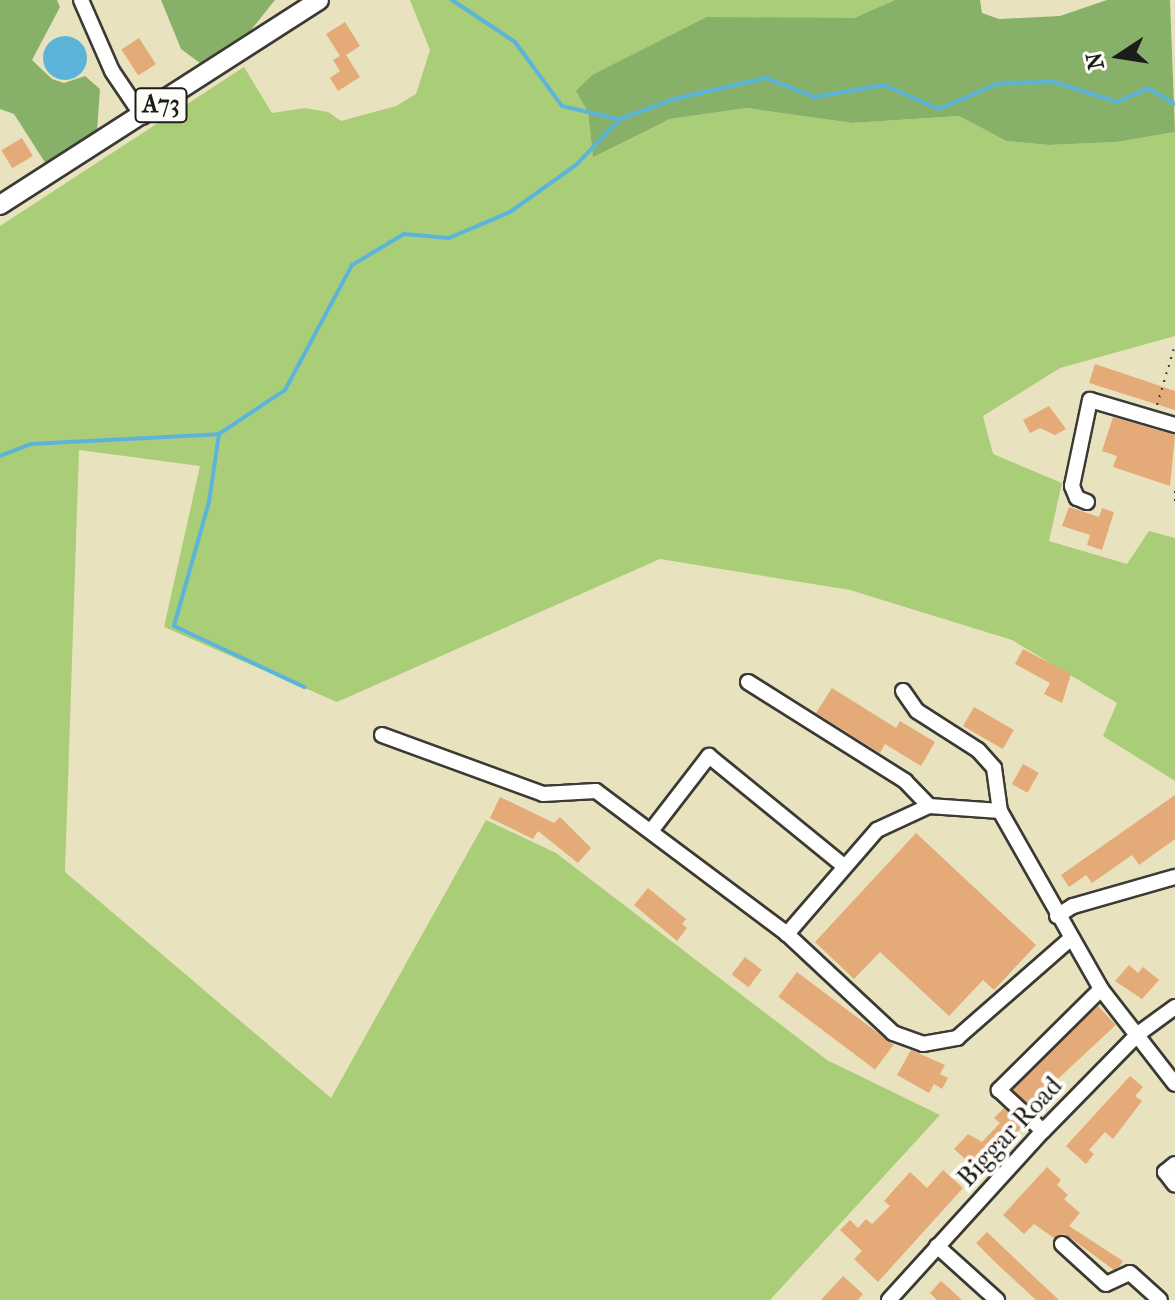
<!DOCTYPE html>
<html>
<head>
<meta charset="utf-8">
<style>
  body { margin:0 }
  #map { position:relative; width:1175px; height:1300px; overflow:hidden; background:#e9e2bf; font-family:"IM FELL French Canon",serif }
  div>[style] { position:absolute }
  [style*='--x'] { left:calc(var(--x)*1px); top:calc(var(--y)*1px); width:calc(var(--w)*1px); rotate:calc(var(--a)*1deg) }
  .green>* { inset:0; background:#aace77 }
  .forest>* { inset:0; background:#87b168 }
  .water>* { inset:0; background:#5db4da }
  .round { border-radius:50% }
  .stream>* { height:4px; margin:-2px; padding:0 2px; transform-origin:2px; border-radius:2px; background:#5db4da }
  .building>* { inset:0; background:#e4aa78; transform-origin:0 0 }
  .path>* { height:2px; margin-top:-1px; transform-origin:0; background:repeating-linear-gradient(90deg,#3b3a34 0 2px,transparent 0 8px) }
  .roads { filter:drop-shadow(2px 0 #3b3a34) drop-shadow(-2px 0 #3b3a34) drop-shadow(0 2px #3b3a34) drop-shadow(0 -2px #3b3a34) }
  .minor>* { height:14px; margin:-7px; padding:0 7px; transform-origin:7px; border-radius:7px; background:#fff }
  .major>* { height:18px; margin:-9px; padding:0 9px; transform-origin:9px; border-radius:9px; background:#fff }
  span { translate:-50% -50%; white-space:nowrap; text-align:center; line-height:1.15; -webkit-text-stroke:8px #fdfcf7; paint-order:stroke }
  .shield-label span { padding:2px 6px; background:#fdfcf7; border:2px solid; border-radius:6px; -webkit-text-stroke-width:0 }
  .shield-label { font-size:24px; color:#1c1c1c; font-weight:700 }
  .street-label { font-size:26px; color:#1c1c1c }
  .north { position:absolute; left:1079px; top:16px; width:80px; height:80px; -webkit-text-stroke:6px #fdfcf7; paint-order:stroke; rotate:258deg; font-size:22px; font-weight:700; line-height:32px; text-align:center; color:#1c1c1c }
  .north::after { content:''; display:block; margin:auto; width:28px; height:36px; background:#1c1c1c; clip-path:polygon(50% 0,100% 100%,50% 72%,0 100%) }
</style>
</head>
<body>
<div id="map">
  <div class="green">
    <i style="clip-path:polygon(410px 0,895px 0,854px 18px,812px 19px,644px 52px,592px 75px,577px 91px,588px 112px,593px 156px,670px 119px,747px 108px,852px 123px,959px 116px,1006px 141px,1049px 145px,1117px 142px,1175px 132px,1175px 336px,1060px 368px,983px 416px,993px 454px,1062px 483px,1049px 541px,1127px 564px,1149px 531px,1175px 538px,1175px 781px,1103px 736px,1117px 703px,1012px 640px,850px 590px,660px 559px,337px 702px,164px 627px,200px 466px,79px 450px,65px 872px,331px 1098px,486px 820px,556px 853px,827px 1060px,940px 1115px,770px 1300px,0 1300px,0 226px,244px 67px,272px 113px,305px 108px,328px 112px,341px 121px,396px 106px,416px 94px,430px 50px)"></i>
  </div>
  <div class="forest">
    <i style="clip-path:polygon(0 0,57px 0,60px 7px,32px 60px,52px 79px,64px 83px,85px 76px,100px 89px,97px 131px,78px 149px,46px 164px,14px 114px,0 109px)"></i>
    <i style="clip-path:polygon(161px 0,275px 0,251px 30px,200px 63px,181px 49px)"></i>
    <i style="clip-path:polygon(895px 0,980px 0,982px 13px,999px 19px,1060px 16px,1107px 0,1170px 0,1175px 132px,1117px 142px,1049px 145px,1006px 141px,959px 116px,852px 123px,747px 108px,670px 119px,593px 157px,588px 112px,576px 91px,592px 75px,707px 17px,854px 18px)"></i>
  </div>
  <div class="water">
    <i class="round" style="left:43px;top:36px;width:44px;height:44px"></i>
  </div>
  <div class="stream">
    <i style="--x:452;--y:0;--w:76;--a:33.7"></i>
    <i style="--x:515;--y:42;--w:79;--a:53.7"></i>
    <i style="--x:562;--y:106;--w:57;--a:13.1"></i>
    <i style="--x:219;--y:434;--w:69;--a:98.4"></i>
    <i style="--x:209;--y:502;--w:129;--a:105.8"></i>
    <i style="--x:174;--y:626;--w:144;--a:25.1"></i>
    <i style="--x:0;--y:456;--w:33;--a:-21"></i>
    <i style="--x:31;--y:444;--w:188;--a:-3"></i>
    <i style="--x:219;--y:434;--w:79;--a:-33.7"></i>
    <i style="--x:285;--y:390;--w:142;--a:-61.8"></i>
    <i style="--x:352;--y:265;--w:61;--a:-30.8"></i>
    <i style="--x:404;--y:234;--w:45;--a:5.1"></i>
    <i style="--x:449;--y:238;--w:66;--a:-23.1"></i>
    <i style="--x:510;--y:212;--w:82;--a:-35.6"></i>
    <i style="--x:577;--y:164;--w:62;--a:-46.3"></i>
    <i style="--x:620;--y:119;--w:58;--a:-20.3"></i>
    <i style="--x:674;--y:99;--w:94;--a:-12.9"></i>
    <i style="--x:766;--y:78;--w:52;--a:21.6"></i>
    <i style="--x:814;--y:97;--w:71;--a:-9.7"></i>
    <i style="--x:884;--y:85;--w:60;--a:23.6"></i>
    <i style="--x:939;--y:109;--w:65;--a:-23.4"></i>
    <i style="--x:999;--y:83;--w:55;--a:-1"></i>
    <i style="--x:1054;--y:82;--w:66;--a:17.6"></i>
    <i style="--x:1117;--y:102;--w:34;--a:-24"></i>
    <i style="--x:1148;--y:88;--w:31;--a:31"></i>
  </div>
  <div class="building">
    <i style="clip-path:polygon(345px 22px,360px 46px,346px 55px,360px 77px,338px 91px,330px 78px,340px 71px,333px 60px,340px 56px,326px 34px)"></i>
    <i style="left:139px;top:38px;width:31px;height:21px;rotate:57deg"></i>
    <i style="left:22px;top:138px;width:21px;height:24px;rotate:59deg"></i>
    <i style="clip-path:polygon(1095px 364px,1175px 391px,1175px 410px,1089px 383px)"></i>
    <i style="clip-path:polygon(1049px 406px,1066px 429px,1055px 435px,1040px 428px,1030px 433px,1023px 420px)"></i>
    <i style="clip-path:polygon(1113px 417px,1175px 435px,1170px 486px,1113px 467px,1117px 456px,1102px 451px)"></i>
    <i style="clip-path:polygon(1069px 507px,1099px 517px,1102px 508px,1114px 512px,1102px 550px,1087px 545px,1090px 535px,1062px 526px)"></i>
    <i style="clip-path:polygon(1023px 649px,1071px 674px,1062px 703px,1044px 694px,1050px 683px,1015px 664px)"></i>
    <i style="clip-path:polygon(832px 688px,896px 728px,900px 721px,935px 742px,921px 766px,885px 744px,880px 753px,816px 713px)"></i>
    <i style="left:974px;top:707px;width:46px;height:22px;rotate:30deg"></i>
    <i style="left:1023px;top:764px;width:18px;height:23px;rotate:29deg"></i>
    <i style="clip-path:polygon(1175px 795px,1175px 839px,1139px 865px,1132px 855px,1092px 883px,1086px 875px,1069px 887px,1061px 875px)"></i>
    <i style="clip-path:polygon(500px 797px,554px 823px,560px 817px,591px 848px,578px 863px,538px 831px,533px 839px,490px 818px)"></i>
    <i style="clip-path:polygon(916px 833px,1036px 945px,994px 990px,983px 980px,949px 1016px,880px 952px,854px 979px,815px 942px)"></i>
    <i style="clip-path:polygon(648px 888px,686px 919px,682px 924px,687px 928px,677px 941px,634px 905px)"></i>
    <i style="left:745px;top:957px;width:21px;height:22px;rotate:37deg"></i>
    <i style="clip-path:polygon(1129px 965px,1138px 973px,1143px 967px,1159px 980px,1142px 999px,1115px 981px)"></i>
    <i style="left:797px;top:972px;width:121px;height:31px;rotate:37deg"></i>
    <i style="left:1098px;top:1006px;width:26px;height:119px;rotate:47deg"></i>
    <i style="clip-path:polygon(911px 1050px,945px 1065px,940px 1074px,948px 1078px,942px 1089px,934px 1084px,929px 1093px,897px 1075px)"></i>
    <i style="clip-path:polygon(1130px 1076px,1143px 1087px,1135px 1096px,1142px 1101px,1113px 1139px,1105px 1132px,1089px 1150px,1094px 1154px,1086px 1164px,1066px 1146px)"></i>
    <i style="clip-path:polygon(1004px 1108px,1023px 1126px,1005px 1145px,999px 1139px,974px 1167px,954px 1149px,968px 1134px,982px 1142px,1000px 1123px,994px 1118px)"></i>
    <i style="clip-path:polygon(1047px 1167px,1061px 1180px,1057px 1185px,1068px 1195px,1064px 1199px,1080px 1213px,1069px 1226px,1123px 1261px,1119px 1267px,1114px 1270px,1065px 1234px,1054px 1238px,1034px 1224px,1024px 1234px,1003px 1215px)"></i>
    <i style="clip-path:polygon(943px 1170px,963px 1188px,878px 1282px,854px 1259px,862px 1251px,840px 1230px,850px 1220px,858px 1228px,866px 1219px,872px 1224px,890px 1206px,884px 1201px,910px 1172px,927px 1188px)"></i>
    <i style="clip-path:polygon(987px 1232px,1029px 1272px,1059px 1300px,1036px 1300px,996px 1263px,976px 1243px)"></i>
    <i style="clip-path:polygon(843px 1276px,863px 1294px,858px 1300px,821px 1300px)"></i>
    <i style="clip-path:polygon(941px 1281px,949px 1288px,962px 1300px,937px 1300px,930px 1293px)"></i>
  </div>
  <div class="path">
    <i style="--x:1157;--y:405;--w:63;--a:-73.3"></i>
    <i style="--x:1175;--y:491;--w:16;--a:90"></i>
  </div>
  <div class="roads">
    <div class="minor">
      <i style="--x:81;--y:0;--w:77;--a:66.4"></i>
      <i style="--x:112;--y:71;--w:55;--a:56"></i>
      <i style="--x:1087;--y:502;--w:11;--a:-158"></i>
      <i style="--x:1077;--y:498;--w:13;--a:-113"></i>
      <i style="--x:1072;--y:486;--w:88;--a:-78.2"></i>
      <i style="--x:1090;--y:400;--w:89;--a:16.4"></i>
      <i style="--x:748;--y:682;--w:186;--a:32.2"></i>
      <i style="--x:905;--y:781;--w:35;--a:46"></i>
      <i style="--x:903;--y:691;--w:24;--a:55"></i>
      <i style="--x:917;--y:711;--w:72;--a:32.6"></i>
      <i style="--x:978;--y:750;--w:24;--a:48"></i>
      <i style="--x:994;--y:768;--w:43;--a:82.1"></i>
      <i style="--x:1000;--y:811;--w:205;--a:60.4"></i>
      <i style="--x:1101;--y:989;--w:144;--a:135.3"></i>
      <i style="--x:999;--y:1090;--w:60;--a:43"></i>
      <i style="--x:382;--y:735;--w:171;--a:20.1"></i>
      <i style="--x:543;--y:794;--w:53;--a:-3.2"></i>
      <i style="--x:596;--y:791;--w:239;--a:36.8"></i>
      <i style="--x:1000;--y:811;--w:71;--a:-176"></i>
      <i style="--x:929;--y:806;--w:57;--a:155.2"></i>
      <i style="--x:877;--y:830;--w:138;--a:130.9"></i>
      <i style="--x:787;--y:934;--w:145;--a:43"></i>
      <i style="--x:893;--y:1033;--w:32;--a:20"></i>
      <i style="--x:923;--y:1044;--w:35;--a:-10"></i>
      <i style="--x:957;--y:1038;--w:150;--a:-41.2"></i>
      <i style="--x:651;--y:831;--w:95;--a:-52.3"></i>
      <i style="--x:709;--y:756;--w:174;--a:39.2"></i>
      <i style="--x:1057;--y:916;--w:19;--a:-32"></i>
      <i style="--x:1073;--y:906;--w:106;--a:-15.9"></i>
      <i style="--x:1101;--y:989;--w:120;--a:52.1"></i>
      <i style="--x:1175;--y:1164;--w:13;--a:141"></i>
      <i style="--x:1165;--y:1172;--w:16;--a:52"></i>
      <i style="--x:1062;--y:1244;--w:59;--a:42.3"></i>
      <i style="--x:1106;--y:1284;--w:26;--a:-25"></i>
      <i style="--x:1130;--y:1273;--w:40;--a:42"></i>
      <i style="--x:937;--y:1246;--w:81;--a:42"></i>
      <i style="--x:889;--y:1300;--w:229;--a:-47.7"></i>
      <i style="--x:1043;--y:1131;--w:136;--a:-45.6"></i>
      <i style="--x:1138;--y:1034;--w:46;--a:-36.1"></i>
    </div>
    <div class="major">
      <i style="--x:0;--y:205;--w:379;--a:-32.7"></i>
    </div>
  </div>
  <div class="shield-label">
    <span style="left:161px;top:105px">A73</span>
  </div>
  <div class="street-label">
    <span style="left:1010px;top:1132px;rotate:-47deg">Biggar Road</span>
  </div>
  <div class="north">N</div>
</div>
</body>
</html>
